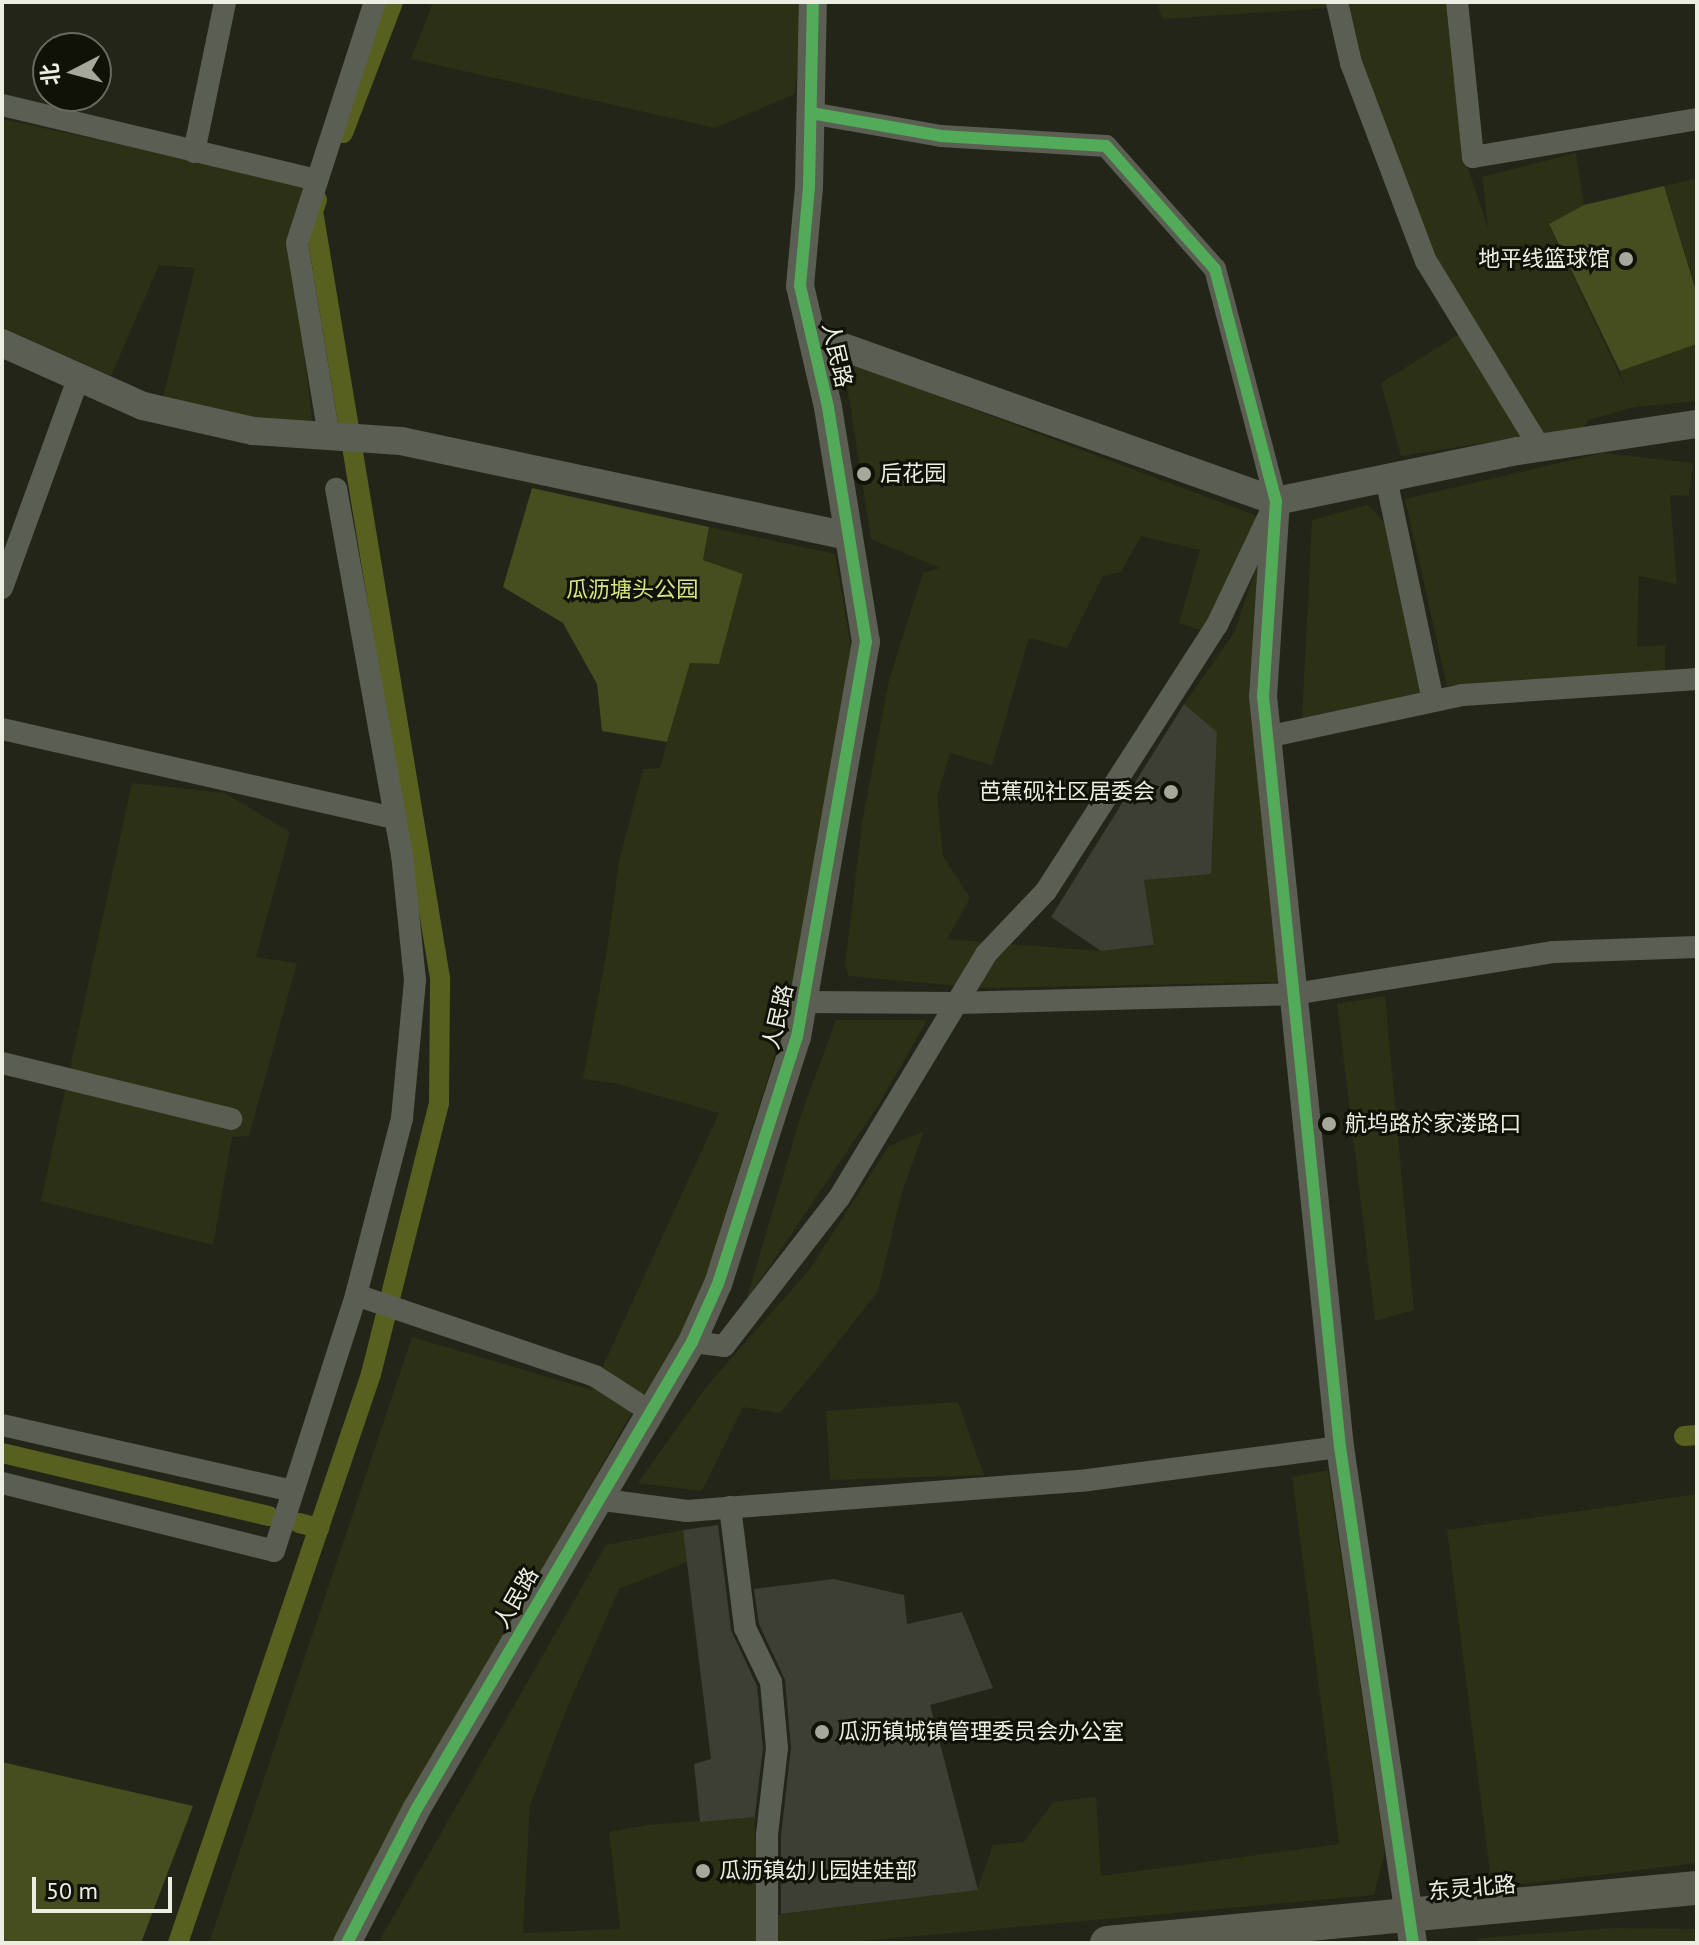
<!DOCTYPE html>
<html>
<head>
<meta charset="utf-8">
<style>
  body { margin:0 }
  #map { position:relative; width:1699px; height:1945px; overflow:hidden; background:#242519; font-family:"PT Sans","Noto Sans SC",sans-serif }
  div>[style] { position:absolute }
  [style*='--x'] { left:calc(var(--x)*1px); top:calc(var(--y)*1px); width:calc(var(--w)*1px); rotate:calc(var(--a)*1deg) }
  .built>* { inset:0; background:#2c3015 }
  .green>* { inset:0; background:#464d1e }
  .canal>* { height:20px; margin:-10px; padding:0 10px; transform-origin:10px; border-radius:10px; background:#57601e }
  .building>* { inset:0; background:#3d3f35 }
  .minor>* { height:22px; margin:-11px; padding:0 11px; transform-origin:11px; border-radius:11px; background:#5b5e53 }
  .tertiary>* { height:28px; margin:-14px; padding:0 14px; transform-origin:14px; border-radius:14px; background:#5b5e53 }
  .primary>* { height:34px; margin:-17px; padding:0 17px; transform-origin:17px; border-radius:17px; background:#5b5d50 }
  .cycleway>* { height:12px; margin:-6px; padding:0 6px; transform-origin:6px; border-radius:6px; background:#51ab58 }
  .dots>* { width:22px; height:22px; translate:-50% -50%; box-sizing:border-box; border:4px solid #101208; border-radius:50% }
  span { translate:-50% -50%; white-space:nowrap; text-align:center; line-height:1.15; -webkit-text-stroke:6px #101208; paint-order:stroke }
  .poi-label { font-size:22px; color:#ebeee0 }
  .right { translate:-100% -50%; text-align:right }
  .left { translate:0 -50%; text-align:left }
  .street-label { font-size:22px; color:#ebeee0 }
  .park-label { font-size:22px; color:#d5e683 }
  .frame { position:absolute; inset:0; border:4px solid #ebeee0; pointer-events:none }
  .north { position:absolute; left:32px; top:32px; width:80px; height:80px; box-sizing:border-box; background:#101208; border:2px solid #686a5e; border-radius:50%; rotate:264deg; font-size:22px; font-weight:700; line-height:32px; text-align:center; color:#ebeee0 }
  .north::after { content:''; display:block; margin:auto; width:28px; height:36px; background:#a5a89a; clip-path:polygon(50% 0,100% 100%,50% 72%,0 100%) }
  .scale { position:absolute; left:32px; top:1877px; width:140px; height:36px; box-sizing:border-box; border:4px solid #ebeee0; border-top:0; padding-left:10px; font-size:24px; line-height:28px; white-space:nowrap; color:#ebeee0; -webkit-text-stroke:6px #101208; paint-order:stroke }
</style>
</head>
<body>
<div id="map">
  <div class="built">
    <i style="clip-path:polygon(433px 2px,803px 2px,795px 94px,715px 128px,411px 59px)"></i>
    <i style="clip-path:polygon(1157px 2px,1446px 2px,1464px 156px,1488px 228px,1482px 177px,1576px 153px,1584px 205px,1549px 225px,1624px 384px,1620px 371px,1697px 344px,1697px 401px,1635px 407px,1588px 420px,1584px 427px,1401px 456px,1381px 383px,1464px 331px,1426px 261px,1344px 7px,1162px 19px)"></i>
    <i style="clip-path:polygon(2px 119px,308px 185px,297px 299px,313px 425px,242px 419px,163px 397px,195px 268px,159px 265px,111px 376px,2px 327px)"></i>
    <i style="clip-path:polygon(1697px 178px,1697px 290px,1664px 186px)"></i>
    <i style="clip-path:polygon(843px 360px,1257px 516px,1203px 631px,1179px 623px,1200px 550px,1141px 536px,1121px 572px,1103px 576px,1067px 648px,1029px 638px,992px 765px,950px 753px,937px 796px,943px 856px,970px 898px,947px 939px,1101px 951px,1154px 946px,1144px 880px,1211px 873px,1217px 732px,1184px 704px,1234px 633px,1265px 542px,1249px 685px,1268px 847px,1279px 982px,982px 988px,849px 976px,845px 965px,862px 823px,889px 680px,923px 573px,940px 568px,871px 539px)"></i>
    <i style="clip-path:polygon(1602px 453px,1693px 463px,1689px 496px,1670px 495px,1677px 584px,1639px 576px,1637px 647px,1665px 645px,1665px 672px,1447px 686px,1405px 499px)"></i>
    <i style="clip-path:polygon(1368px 505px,1385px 523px,1420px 694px,1302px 718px,1312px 520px)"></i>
    <i style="clip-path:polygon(709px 527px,835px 554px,851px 647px,789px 1009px,706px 1277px,680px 1340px,628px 1419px,332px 1943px,209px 1943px,412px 1337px,592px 1390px,719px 1113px,614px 1083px,583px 1079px,606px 956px,619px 862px,643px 769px,660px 768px,690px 663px,719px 664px,743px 574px,703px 560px)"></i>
    <i style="clip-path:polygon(132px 783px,225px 793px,290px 832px,256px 957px,297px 963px,249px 1136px,232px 1137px,213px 1245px,41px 1201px)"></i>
    <i style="clip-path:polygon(1385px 996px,1414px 1310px,1375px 1321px,1337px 1004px)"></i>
    <i style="clip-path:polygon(836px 1020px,927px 1020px,879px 1104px,746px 1301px,801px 1115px)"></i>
    <i style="clip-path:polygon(924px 1131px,902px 1192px,878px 1291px,828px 1355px,780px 1413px,743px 1407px,702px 1491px,638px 1483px,706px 1387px,809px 1270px,889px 1146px)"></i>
    <i style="clip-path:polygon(958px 1402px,984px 1475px,830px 1480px,826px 1411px)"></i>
    <i style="clip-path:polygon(1328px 1470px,1385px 1852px,1374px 1895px,839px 1943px,378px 1943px,606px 1545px,683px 1530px,687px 1562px,619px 1589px,567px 1708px,530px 1805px,523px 1933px,620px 1929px,609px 1832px,647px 1825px,754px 1817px,759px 1917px,977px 1890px,993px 1845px,1024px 1842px,1053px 1802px,1096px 1797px,1101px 1876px,1339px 1844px,1292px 1477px)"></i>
    <i style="clip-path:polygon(1697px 1494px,1697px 1863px,1492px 1888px,1447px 1530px)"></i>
    <i style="clip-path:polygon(1614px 1928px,1697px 1929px,1697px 1943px,1474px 1943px,1481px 1938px)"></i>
  </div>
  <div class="green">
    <i style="clip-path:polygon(1664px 186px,1697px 294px,1697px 344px,1620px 371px,1549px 224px,1584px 205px)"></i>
    <i style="clip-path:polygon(532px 488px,709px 527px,703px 560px,743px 574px,719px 664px,690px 663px,667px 742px,602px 731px,597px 684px,563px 623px,503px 587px)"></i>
    <i style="clip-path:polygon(2px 1762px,193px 1806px,141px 1943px,2px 1942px)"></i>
  </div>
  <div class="canal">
    <i style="--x:343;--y:133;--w:140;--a:-69.1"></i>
    <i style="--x:1684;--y:1436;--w:13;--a:-4"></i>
    <i style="--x:2;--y:1453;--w:274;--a:13.3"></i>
    <i style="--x:299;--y:1523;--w:21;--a:14"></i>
    <i style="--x:178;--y:1943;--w:601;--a:-71.26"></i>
    <i style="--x:371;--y:1374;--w:279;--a:-75.9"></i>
    <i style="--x:439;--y:1103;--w:125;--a:-89.5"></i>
    <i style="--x:440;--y:978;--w:777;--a:-99.4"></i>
    <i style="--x:313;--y:211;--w:12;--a:-70"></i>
  </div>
  <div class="building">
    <i style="clip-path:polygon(1184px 704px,1217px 732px,1211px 874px,1144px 880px,1154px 945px,1101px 951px,1051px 917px)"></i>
    <i style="clip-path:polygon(718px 1525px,731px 1630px,757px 1686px,763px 1748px,754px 1823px,754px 1817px,700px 1822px,694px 1764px,711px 1759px,683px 1530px)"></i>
    <i style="clip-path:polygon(834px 1579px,904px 1595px,907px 1624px,962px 1612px,993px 1688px,930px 1705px,978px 1890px,781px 1914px,781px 1836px,791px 1747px,785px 1680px,759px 1624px,754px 1589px)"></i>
  </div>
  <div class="minor">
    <i style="--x:1337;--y:2;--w:63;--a:77.1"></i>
    <i style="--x:1351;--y:63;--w:212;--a:69.3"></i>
    <i style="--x:1426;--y:261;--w:219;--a:58.6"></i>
    <i style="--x:1457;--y:2;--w:156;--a:84.1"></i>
    <i style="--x:1473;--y:157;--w:227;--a:-9.6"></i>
    <i style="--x:2;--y:105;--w:323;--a:13.4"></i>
    <i style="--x:194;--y:152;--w:153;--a:-78.3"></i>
    <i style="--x:329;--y:436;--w:196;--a:-99.4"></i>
    <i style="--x:297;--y:243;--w:253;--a:-72.1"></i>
    <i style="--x:1386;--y:478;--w:228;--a:78.1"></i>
    <i style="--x:2;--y:588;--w:225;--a:-70"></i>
    <i style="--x:2;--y:729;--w:403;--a:12.8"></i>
    <i style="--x:1267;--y:737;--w:200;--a:-12.1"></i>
    <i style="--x:1463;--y:695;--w:235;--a:-3.9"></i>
    <i style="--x:803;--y:1002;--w:153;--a:0.4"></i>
    <i style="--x:956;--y:1003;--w:338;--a:-1.5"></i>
    <i style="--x:1294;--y:994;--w:263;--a:-9.2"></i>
    <i style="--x:1554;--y:952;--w:143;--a:-2"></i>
    <i style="--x:2;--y:1063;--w:236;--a:13.7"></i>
    <i style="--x:356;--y:1295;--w:252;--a:18.7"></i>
    <i style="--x:595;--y:1376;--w:64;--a:32.9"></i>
    <i style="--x:692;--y:1342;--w:32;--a:7"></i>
    <i style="--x:724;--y:1346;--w:187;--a:-52.2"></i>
    <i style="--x:839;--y:1198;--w:285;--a:-58.9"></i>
    <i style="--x:986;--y:954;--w:87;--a:-46.4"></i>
    <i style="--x:1046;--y:891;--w:316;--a:-57.3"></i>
    <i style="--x:1217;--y:625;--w:137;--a:-64.6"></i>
    <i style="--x:1276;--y:501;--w:240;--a:-104.7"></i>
    <i style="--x:1215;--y:269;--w:164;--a:-131.5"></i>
    <i style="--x:1106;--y:146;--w:165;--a:-176.5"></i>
    <i style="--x:941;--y:136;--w:132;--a:-170"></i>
    <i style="--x:2;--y:1425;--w:297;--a:12.8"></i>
    <i style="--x:2;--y:1483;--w:280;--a:14"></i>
    <i style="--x:274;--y:1551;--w:269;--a:-72.2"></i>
    <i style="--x:356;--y:1295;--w:183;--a:-75.4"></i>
    <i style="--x:402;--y:1118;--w:139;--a:-84.6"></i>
    <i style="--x:415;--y:980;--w:126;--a:-95.9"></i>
    <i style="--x:402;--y:855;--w:372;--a:-100.2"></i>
    <i style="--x:596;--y:1499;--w:92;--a:7.5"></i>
    <i style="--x:687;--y:1511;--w:402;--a:-4.4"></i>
    <i style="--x:1088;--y:1480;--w:254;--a:-7.5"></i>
    <i style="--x:730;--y:1507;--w:122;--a:82.9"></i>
    <i style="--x:745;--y:1628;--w:60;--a:64.3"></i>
    <i style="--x:771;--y:1682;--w:66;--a:84.8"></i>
    <i style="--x:777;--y:1748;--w:88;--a:96.6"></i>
    <i style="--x:767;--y:1835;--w:108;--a:90"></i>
  </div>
  <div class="tertiary">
    <i style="--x:812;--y:336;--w:492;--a:19.6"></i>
    <i style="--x:1276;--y:501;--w:247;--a:-11.7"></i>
    <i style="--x:1518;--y:451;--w:181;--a:-8.6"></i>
    <i style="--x:2;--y:343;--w:154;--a:24.1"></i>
    <i style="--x:143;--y:406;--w:113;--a:12.8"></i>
    <i style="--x:253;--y:431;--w:148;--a:3.9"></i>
    <i style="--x:401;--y:441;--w:457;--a:12"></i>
    <i style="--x:1276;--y:501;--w:195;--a:93.8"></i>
    <i style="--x:1263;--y:696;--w:755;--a:84.15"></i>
    <i style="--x:1340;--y:1447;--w:501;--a:81.63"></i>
    <i style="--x:347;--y:1943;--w:152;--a:-62.6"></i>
    <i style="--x:417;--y:1808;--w:541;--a:-59.45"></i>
    <i style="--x:692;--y:1342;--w:64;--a:-65.9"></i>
    <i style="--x:718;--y:1284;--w:259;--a:-72.3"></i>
    <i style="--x:797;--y:1037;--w:401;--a:-80.1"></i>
    <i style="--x:866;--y:642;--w:238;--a:-99.2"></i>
    <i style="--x:828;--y:407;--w:124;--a:-103"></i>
    <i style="--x:800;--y:286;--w:99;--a:-84.8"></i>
    <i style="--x:809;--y:187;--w:185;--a:-88.8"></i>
  </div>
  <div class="primary">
    <i style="--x:1107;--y:1943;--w:593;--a:-5.33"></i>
  </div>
  <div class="cycleway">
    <i style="--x:811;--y:113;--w:132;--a:10"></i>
    <i style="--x:941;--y:136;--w:165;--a:3.5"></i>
    <i style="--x:1106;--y:146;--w:164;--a:48.5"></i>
    <i style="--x:1215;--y:269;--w:240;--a:75.3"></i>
    <i style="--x:1276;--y:501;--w:195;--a:93.8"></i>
    <i style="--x:1263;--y:696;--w:755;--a:84.15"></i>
    <i style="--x:1340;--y:1447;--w:501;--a:81.63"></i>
    <i style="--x:347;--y:1943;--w:152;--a:-62.6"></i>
    <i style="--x:417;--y:1808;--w:541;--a:-59.45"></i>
    <i style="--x:692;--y:1342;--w:64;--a:-65.9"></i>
    <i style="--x:718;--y:1284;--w:259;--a:-72.3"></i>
    <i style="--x:797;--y:1037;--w:401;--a:-80.1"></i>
    <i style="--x:866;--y:642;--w:238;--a:-99.2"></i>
    <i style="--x:828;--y:407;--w:124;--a:-103"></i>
    <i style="--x:800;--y:286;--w:99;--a:-84.8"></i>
    <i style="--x:809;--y:187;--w:185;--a:-88.8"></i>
  </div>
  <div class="dots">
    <i style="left:1626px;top:259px;background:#a5a89a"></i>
    <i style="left:864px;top:474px;background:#a5a89a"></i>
    <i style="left:1171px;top:792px;background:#a5a89a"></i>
    <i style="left:1329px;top:1124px;background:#a5a89a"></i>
    <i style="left:822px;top:1732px;background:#a5a89a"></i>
    <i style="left:703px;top:1871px;background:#a5a89a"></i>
  </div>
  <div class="poi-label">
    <span class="right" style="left:1610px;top:259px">地平线篮球馆</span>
    <span class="left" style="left:880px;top:474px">后花园</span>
    <span class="right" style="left:1155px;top:792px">芭蕉砚社区居委会</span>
    <span class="left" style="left:1345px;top:1124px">航坞路於家溇路口</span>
    <span class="left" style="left:838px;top:1732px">瓜沥镇城镇管理委员会办公室</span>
    <span class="left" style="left:719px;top:1871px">瓜沥镇幼儿园娃娃部</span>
  </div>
  <div class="street-label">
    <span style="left:837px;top:355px;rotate:77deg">人民路</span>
    <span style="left:778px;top:1017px;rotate:-77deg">人民路</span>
    <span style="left:516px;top:1598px;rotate:-60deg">人民路</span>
    <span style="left:1472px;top:1888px;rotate:-5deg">东灵北路</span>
  </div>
  <div class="park-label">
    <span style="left:632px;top:590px">瓜沥塘头公园</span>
  </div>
  <div class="frame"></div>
  <div class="north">北</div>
  <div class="scale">50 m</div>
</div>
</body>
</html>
